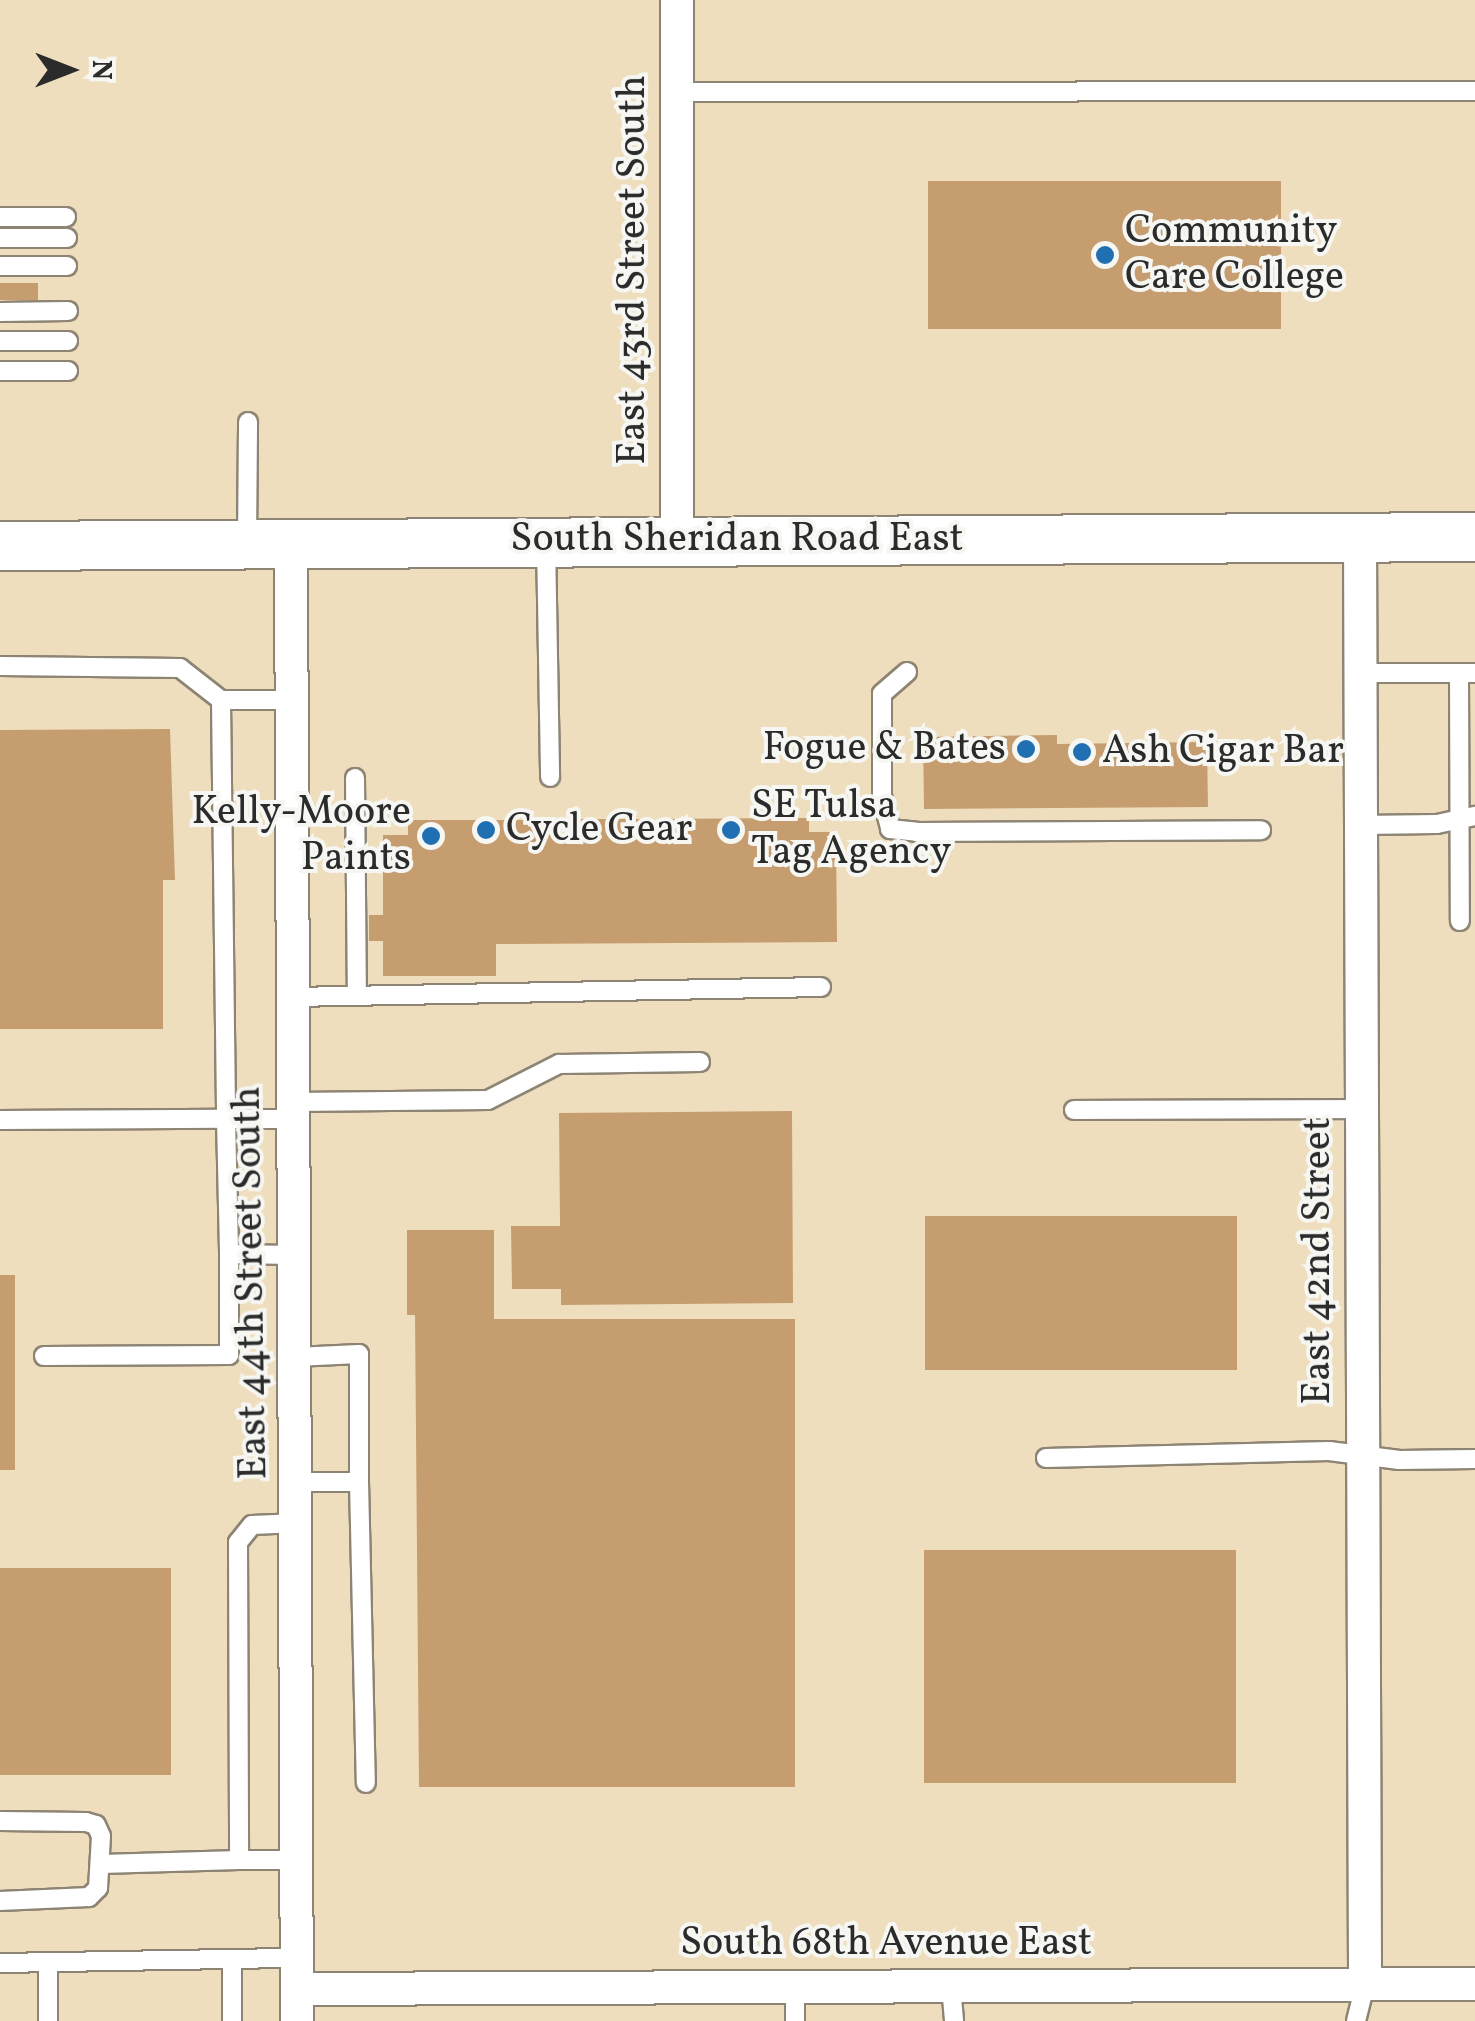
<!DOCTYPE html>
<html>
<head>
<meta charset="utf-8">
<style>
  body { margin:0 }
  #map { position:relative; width:1475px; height:2021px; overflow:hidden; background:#efdebd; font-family:Vollkorn,serif }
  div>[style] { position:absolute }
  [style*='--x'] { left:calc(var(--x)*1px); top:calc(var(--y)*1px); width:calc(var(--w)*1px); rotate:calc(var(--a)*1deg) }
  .building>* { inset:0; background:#c69d6f; transform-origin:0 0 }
  .roads { filter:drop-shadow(2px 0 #8d8474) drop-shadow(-2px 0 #8d8474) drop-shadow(0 2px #8d8474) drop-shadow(0 -2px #8d8474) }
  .lane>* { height:18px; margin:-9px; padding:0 9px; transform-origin:9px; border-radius:9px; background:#fff }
  .street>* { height:32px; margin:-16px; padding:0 16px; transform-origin:16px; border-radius:16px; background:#fff }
  .secondary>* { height:48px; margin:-24px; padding:0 24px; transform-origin:24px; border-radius:24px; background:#fff }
  .dots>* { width:28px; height:28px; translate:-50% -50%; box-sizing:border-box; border:5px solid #f6f6f2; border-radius:50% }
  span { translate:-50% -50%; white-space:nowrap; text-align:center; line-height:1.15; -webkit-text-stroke:8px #f6f6f2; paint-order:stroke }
  .poi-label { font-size:40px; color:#2b2b2b }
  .left { translate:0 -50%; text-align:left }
  .right { translate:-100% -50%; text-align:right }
  .street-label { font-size:40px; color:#2b2b2b }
  .north { position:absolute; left:20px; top:20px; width:100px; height:100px; -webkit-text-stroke:8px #f6f6f2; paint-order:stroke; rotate:90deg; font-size:28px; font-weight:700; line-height:40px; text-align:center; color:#2b2b2b }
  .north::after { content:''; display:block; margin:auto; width:35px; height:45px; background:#2b2b2b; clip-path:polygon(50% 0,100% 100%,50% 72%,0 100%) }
</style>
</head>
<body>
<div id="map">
  <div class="building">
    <i style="left:1281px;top:181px;width:148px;height:353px;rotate:90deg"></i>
    <i style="left:0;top:283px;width:38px;height:17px"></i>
    <i style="clip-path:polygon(170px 729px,175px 880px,163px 880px,163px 1029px,0 1029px,0 730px)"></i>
    <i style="clip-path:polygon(1057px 735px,1057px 744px,1207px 742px,1208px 807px,924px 809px,923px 737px)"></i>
    <i style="clip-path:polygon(809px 818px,809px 832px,836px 832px,837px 942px,496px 944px,496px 976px,383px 976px,383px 941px,369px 941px,369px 915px,383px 915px,383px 835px,408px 835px,408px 820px,558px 820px,558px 834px,571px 834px,571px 819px,645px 819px,646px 833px,657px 833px,657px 819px)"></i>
    <i style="clip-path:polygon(792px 1111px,793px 1303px,561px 1305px,561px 1289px,512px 1289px,511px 1226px,560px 1226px,559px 1113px)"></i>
    <i style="left:1237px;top:1216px;width:154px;height:312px;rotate:90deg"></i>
    <i style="clip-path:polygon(407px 1230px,494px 1230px,494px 1319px,795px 1319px,795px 1787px,419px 1787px,415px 1315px,407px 1315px)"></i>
    <i style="left:0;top:1275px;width:15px;height:195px"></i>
    <i style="left:1236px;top:1550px;width:233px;height:312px;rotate:90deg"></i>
    <i style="left:171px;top:1568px;width:207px;height:171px;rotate:90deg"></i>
  </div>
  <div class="roads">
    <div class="lane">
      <i style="--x:677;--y:92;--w:798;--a:-0.07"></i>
      <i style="--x:0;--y:217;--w:66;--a:0"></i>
      <i style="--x:0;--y:238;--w:67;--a:0"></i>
      <i style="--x:0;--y:266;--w:67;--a:0"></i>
      <i style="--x:0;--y:312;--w:68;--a:-0.8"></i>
      <i style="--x:0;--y:341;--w:68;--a:0"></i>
      <i style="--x:0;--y:371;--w:68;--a:0"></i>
      <i style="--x:247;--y:542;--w:120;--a:-89.5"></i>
      <i style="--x:546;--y:542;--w:235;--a:89"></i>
      <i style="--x:0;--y:666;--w:180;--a:0.6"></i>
      <i style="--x:180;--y:668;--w:52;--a:38"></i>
      <i style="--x:221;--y:700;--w:70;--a:0"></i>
      <i style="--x:907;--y:672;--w:33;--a:139"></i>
      <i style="--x:882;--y:694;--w:102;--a:90"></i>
      <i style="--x:882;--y:796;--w:34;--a:76"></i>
      <i style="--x:890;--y:829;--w:27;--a:6"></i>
      <i style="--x:917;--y:832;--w:344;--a:-0.3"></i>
      <i style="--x:1358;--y:673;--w:117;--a:0"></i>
      <i style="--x:1459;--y:674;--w:247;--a:89.8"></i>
      <i style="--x:221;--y:700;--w:419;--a:89.3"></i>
      <i style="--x:226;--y:1119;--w:67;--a:0"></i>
      <i style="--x:355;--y:778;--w:218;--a:89.5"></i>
      <i style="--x:1360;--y:825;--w:77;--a:-0.7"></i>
      <i style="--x:1437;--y:824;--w:39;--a:-12"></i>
      <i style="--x:292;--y:997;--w:529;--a:-1.08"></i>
      <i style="--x:293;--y:1102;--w:195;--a:-0.6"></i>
      <i style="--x:488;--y:1100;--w:80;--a:-26.9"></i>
      <i style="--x:559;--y:1064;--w:141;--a:-0.8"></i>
      <i style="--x:1074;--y:1110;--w:287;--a:-0.2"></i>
      <i style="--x:0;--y:1120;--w:226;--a:-0.3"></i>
      <i style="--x:226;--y:1119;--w:135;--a:88.7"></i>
      <i style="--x:229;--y:1254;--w:66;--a:0.9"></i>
      <i style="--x:44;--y:1356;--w:185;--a:-0.3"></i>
      <i style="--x:229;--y:1355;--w:101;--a:-90"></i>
      <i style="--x:295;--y:1357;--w:64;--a:-2.7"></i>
      <i style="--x:359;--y:1354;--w:128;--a:90"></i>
      <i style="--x:359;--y:1482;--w:62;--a:180"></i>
      <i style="--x:1046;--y:1458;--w:283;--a:-1.4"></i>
      <i style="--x:1329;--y:1451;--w:71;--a:7.3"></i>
      <i style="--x:1399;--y:1460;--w:76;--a:-0.8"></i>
      <i style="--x:359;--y:1482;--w:301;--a:88.7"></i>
      <i style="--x:298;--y:1523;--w:46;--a:177.5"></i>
      <i style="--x:252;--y:1525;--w:22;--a:129"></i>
      <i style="--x:238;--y:1542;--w:318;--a:89.8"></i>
      <i style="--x:239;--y:1860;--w:59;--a:0"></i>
      <i style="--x:0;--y:1821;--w:86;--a:0.7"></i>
      <i style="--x:86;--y:1822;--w:10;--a:17"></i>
      <i style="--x:96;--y:1825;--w:12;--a:66"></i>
      <i style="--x:101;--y:1836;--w:52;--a:93.3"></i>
      <i style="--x:98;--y:1888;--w:13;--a:135"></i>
      <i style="--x:89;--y:1897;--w:89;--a:177.4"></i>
      <i style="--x:101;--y:1864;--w:138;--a:-1.7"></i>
      <i style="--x:232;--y:1960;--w:61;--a:90"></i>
      <i style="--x:0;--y:1963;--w:297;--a:-1"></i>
      <i style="--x:48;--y:1963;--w:58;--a:90"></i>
      <i style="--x:951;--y:1986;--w:35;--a:85"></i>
      <i style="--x:795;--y:1987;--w:34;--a:90"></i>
      <i style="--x:1356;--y:2021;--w:37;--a:-76"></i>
    </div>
    <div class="street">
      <i style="--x:677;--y:0;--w:540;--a:90"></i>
      <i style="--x:1360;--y:537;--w:1448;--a:89.8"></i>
      <i style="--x:291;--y:544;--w:1477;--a:89.77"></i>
      <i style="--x:297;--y:1989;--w:1178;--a:-0.24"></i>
    </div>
    <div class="secondary">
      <i style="--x:0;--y:546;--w:1475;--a:-0.35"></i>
    </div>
  </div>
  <div class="dots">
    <i style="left:1105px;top:255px;background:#1f6fb2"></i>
    <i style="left:1026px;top:749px;background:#1f6fb2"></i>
    <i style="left:1082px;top:752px;background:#1f6fb2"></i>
    <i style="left:486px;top:830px;background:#1f6fb2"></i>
    <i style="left:731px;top:830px;background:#1f6fb2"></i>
    <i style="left:431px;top:836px;background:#1f6fb2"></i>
  </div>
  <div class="poi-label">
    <span class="left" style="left:1125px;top:255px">Community<br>Care College</span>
    <span class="right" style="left:1006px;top:749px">Fogue &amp; Bates</span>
    <span class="left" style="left:1102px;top:752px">Ash Cigar Bar</span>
    <span class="left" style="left:751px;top:830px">SE Tulsa<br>Tag Agency</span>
    <span class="right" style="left:411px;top:836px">Kelly-Moore<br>Paints</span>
    <span class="left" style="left:506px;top:830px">Cycle Gear</span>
  </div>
  <div class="street-label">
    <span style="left:634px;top:270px;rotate:-90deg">East 43rd Street South</span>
    <span style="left:737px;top:540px">South Sheridan Road East</span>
    <span style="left:1319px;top:1261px;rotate:-90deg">East 42nd Street</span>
    <span style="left:252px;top:1283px;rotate:-91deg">East 44th Street South</span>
    <span style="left:886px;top:1944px">South 68th Avenue East</span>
  </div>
  <div class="north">N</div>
</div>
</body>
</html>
